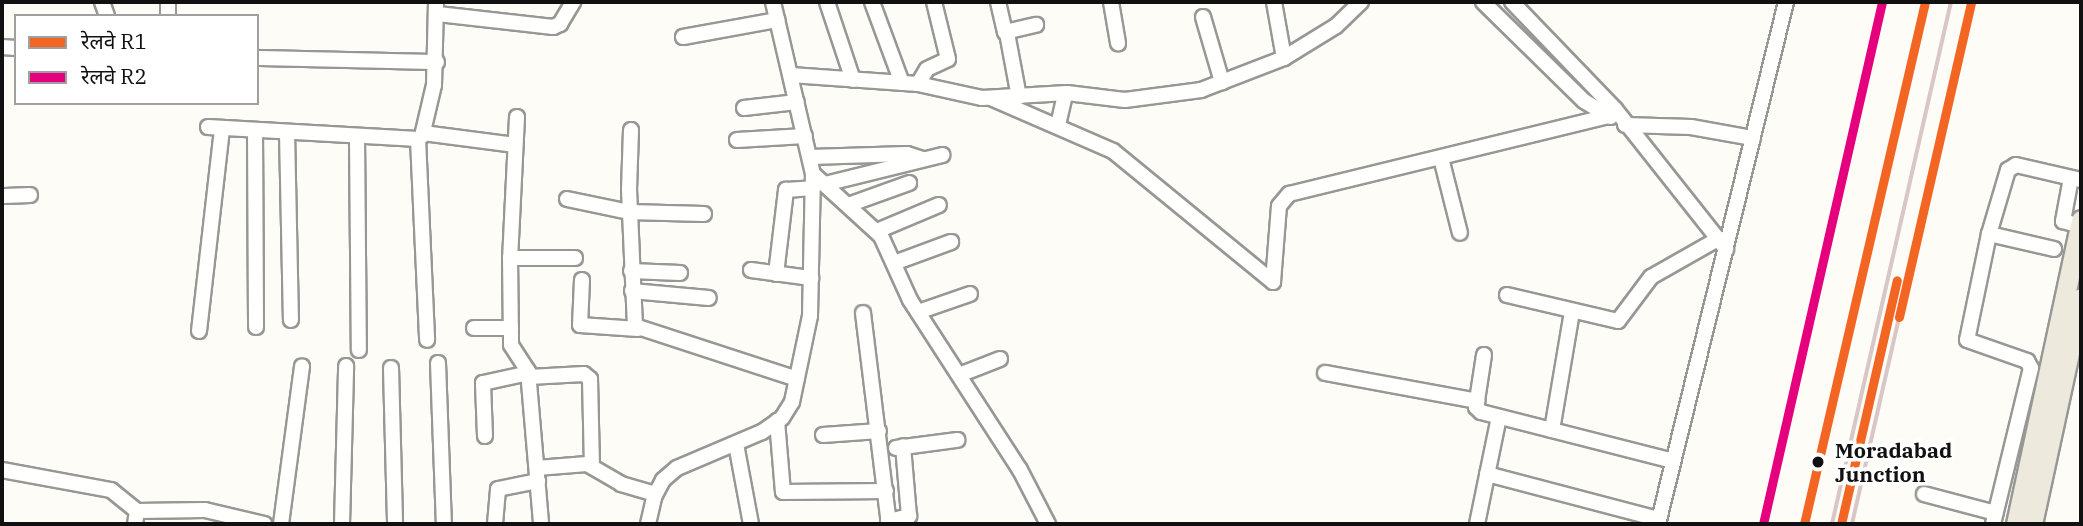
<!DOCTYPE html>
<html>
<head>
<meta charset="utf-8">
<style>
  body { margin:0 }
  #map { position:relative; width:2083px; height:526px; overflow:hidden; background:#fdfcf7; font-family:"IBM Plex Serif","Noto Sans Devanagari",serif }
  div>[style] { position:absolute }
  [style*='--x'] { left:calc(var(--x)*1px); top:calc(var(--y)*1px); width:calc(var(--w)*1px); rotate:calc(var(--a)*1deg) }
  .roads { filter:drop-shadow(2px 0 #979795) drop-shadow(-2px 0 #979795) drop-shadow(0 2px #979795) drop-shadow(0 -2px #979795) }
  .minor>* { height:14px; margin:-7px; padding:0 7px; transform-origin:7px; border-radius:7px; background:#fffffe }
  .major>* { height:19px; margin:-9.5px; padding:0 9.5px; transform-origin:9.5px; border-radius:9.5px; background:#ede9dc }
  .rail>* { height:3.5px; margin:-1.75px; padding:0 1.75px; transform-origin:1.75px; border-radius:1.75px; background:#d9c6c7 }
  .rail-1>* { height:9px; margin:-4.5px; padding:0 4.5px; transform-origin:4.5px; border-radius:4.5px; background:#f26522 }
  .rail-2>* { height:9px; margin:-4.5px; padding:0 4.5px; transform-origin:4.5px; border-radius:4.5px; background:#e5007d }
  .dots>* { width:19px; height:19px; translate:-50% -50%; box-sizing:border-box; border:4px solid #fff; border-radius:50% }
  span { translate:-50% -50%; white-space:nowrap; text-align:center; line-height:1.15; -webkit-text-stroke:7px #fff; paint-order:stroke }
  .stop-label { font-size:21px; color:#111; font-weight:700 }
  .left { translate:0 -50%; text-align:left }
  .frame { position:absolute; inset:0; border:4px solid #111; pointer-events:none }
  .legend { position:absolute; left:14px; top:14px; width:245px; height:91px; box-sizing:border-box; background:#fff; border:2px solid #a0a0a0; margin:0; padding:9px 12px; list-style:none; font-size:21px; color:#111 }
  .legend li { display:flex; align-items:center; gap:14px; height:35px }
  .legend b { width:35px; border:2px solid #a0a0a0 }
</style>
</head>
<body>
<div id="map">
  <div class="roads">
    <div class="minor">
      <i style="--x:102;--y:2;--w:15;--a:70"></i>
      <i style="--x:827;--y:2;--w:82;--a:71.6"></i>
      <i style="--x:872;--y:2;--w:86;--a:69.7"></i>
      <i style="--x:998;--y:2;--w:31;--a:77"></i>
      <i style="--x:1005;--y:32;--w:32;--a:-13"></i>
      <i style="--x:1111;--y:2;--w:42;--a:80.3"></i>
      <i style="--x:1274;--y:2;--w:57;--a:79.9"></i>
      <i style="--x:1483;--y:2;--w:141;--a:44.4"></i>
      <i style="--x:1584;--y:101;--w:31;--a:31"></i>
      <i style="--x:1512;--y:2;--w:149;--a:46.1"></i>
      <i style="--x:1615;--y:109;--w:179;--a:51.6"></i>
      <i style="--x:438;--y:14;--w:116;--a:6.4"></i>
      <i style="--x:553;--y:27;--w:8;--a:-23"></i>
      <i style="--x:560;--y:24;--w:26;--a:-59"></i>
      <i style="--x:168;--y:16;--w:14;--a:-90"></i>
      <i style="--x:1203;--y:17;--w:68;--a:73.7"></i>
      <i style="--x:1007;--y:33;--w:65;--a:79.4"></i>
      <i style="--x:683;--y:37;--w:96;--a:-10.3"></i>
      <i style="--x:2;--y:47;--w:14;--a:4"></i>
      <i style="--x:257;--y:58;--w:180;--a:1.3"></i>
      <i style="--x:791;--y:75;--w:127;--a:4.1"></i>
      <i style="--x:918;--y:84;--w:66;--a:12.3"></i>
      <i style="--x:982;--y:98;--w:85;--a:-3.4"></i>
      <i style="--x:1067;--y:93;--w:58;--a:6.9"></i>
      <i style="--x:1125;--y:100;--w:77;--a:-7.5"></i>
      <i style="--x:1201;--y:90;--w:89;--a:-21.1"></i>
      <i style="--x:1284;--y:58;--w:61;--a:-31.6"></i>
      <i style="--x:1336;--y:26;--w:35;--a:-44"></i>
      <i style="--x:918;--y:84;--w:17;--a:-59"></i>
      <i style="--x:927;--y:69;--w:23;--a:-25"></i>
      <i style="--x:948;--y:59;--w:59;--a:-103.8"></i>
      <i style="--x:991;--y:98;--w:133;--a:23.5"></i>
      <i style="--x:1113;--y:151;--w:207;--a:39.3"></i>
      <i style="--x:1273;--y:282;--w:76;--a:-85.5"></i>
      <i style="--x:1279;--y:206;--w:16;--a:-50"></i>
      <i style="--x:1289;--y:194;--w:328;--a:-13.7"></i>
      <i style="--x:744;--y:108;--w:53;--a:-6.5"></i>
      <i style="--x:517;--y:117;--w:141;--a:92.8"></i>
      <i style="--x:510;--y:258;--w:87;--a:89.3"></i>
      <i style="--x:511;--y:345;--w:31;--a:57"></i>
      <i style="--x:528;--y:371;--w:154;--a:85.1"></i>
      <i style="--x:1058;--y:125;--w:32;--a:-77"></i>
      <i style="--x:1625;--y:125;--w:66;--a:1.7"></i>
      <i style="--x:1691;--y:127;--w:63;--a:10.1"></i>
      <i style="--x:208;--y:127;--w:210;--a:3.3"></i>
      <i style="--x:418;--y:139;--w:5;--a:-37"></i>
      <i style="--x:422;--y:136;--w:52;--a:-76.8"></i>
      <i style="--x:434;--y:85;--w:83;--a:-88.6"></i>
      <i style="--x:255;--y:130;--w:197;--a:89.7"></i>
      <i style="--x:631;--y:130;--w:59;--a:91.9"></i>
      <i style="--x:629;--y:189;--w:137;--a:87.5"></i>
      <i style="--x:635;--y:326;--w:170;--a:18.1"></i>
      <i style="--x:287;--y:132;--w:188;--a:88.8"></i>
      <i style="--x:423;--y:133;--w:93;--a:7.4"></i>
      <i style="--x:357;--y:137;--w:213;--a:89.5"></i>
      <i style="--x:418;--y:139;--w:201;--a:87.4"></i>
      <i style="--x:737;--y:140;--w:68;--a:-3.4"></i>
      <i style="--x:810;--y:157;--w:97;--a:-1.8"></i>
      <i style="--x:907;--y:154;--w:16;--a:18"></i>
      <i style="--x:1441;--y:158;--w:77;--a:75.8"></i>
      <i style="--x:813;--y:174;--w:92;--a:42.4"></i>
      <i style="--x:881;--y:236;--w:70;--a:65.6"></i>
      <i style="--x:910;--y:300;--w:202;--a:57.1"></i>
      <i style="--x:1020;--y:470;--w:61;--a:62.6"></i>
      <i style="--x:2071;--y:178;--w:44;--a:100.5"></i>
      <i style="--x:2063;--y:221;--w:18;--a:16"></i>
      <i style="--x:825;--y:184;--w:121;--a:-13.9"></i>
      <i style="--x:2;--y:196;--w:28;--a:-2"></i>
      <i style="--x:567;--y:199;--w:63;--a:11.8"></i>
      <i style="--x:629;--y:212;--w:75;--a:1.5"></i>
      <i style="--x:848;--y:205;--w:65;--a:-19.8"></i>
      <i style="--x:877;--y:231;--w:67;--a:-22.8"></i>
      <i style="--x:1989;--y:234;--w:108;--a:101.7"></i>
      <i style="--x:1967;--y:340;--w:64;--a:19.3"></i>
      <i style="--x:2027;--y:361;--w:8;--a:60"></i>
      <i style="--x:2031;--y:368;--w:161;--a:103.7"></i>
      <i style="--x:2054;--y:249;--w:67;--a:-167"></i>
      <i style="--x:1989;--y:234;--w:67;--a:-73.5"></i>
      <i style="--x:2008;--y:170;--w:9;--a:-32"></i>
      <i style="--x:2016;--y:165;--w:67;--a:13"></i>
      <i style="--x:510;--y:258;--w:65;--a:0"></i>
      <i style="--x:894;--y:263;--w:61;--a:-20.2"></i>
      <i style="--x:751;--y:270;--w:61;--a:7.6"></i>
      <i style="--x:631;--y:271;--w:49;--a:2.3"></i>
      <i style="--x:776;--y:274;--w:85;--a:-83.2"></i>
      <i style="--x:786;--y:190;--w:27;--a:-4"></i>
      <i style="--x:582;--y:280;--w:45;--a:92.5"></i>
      <i style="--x:580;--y:325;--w:58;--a:3.9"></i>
      <i style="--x:632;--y:291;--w:77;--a:5.2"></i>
      <i style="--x:1507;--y:295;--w:114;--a:13.2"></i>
      <i style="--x:1618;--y:321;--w:55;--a:-53.1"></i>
      <i style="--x:1651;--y:277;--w:77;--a:-29.6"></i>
      <i style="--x:918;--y:312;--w:55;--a:-19.1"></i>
      <i style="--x:863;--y:313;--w:213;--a:83"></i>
      <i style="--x:474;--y:328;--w:37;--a:0"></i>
      <i style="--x:199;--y:331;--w:204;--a:-83.5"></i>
      <i style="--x:1484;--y:355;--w:53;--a:98.7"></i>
      <i style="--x:1476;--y:407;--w:7;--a:45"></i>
      <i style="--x:1481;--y:412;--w:198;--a:14.3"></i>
      <i style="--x:438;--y:363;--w:161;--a:87.9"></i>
      <i style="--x:391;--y:368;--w:156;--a:88.5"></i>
      <i style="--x:1325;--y:373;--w:155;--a:10.4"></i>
      <i style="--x:959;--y:375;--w:44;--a:-21.3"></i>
      <i style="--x:529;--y:377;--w:55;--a:-3.1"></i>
      <i style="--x:584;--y:374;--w:8;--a:40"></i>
      <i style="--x:590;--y:379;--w:87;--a:88.7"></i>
      <i style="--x:777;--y:421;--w:71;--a:85.2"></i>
      <i style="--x:783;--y:492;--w:103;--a:-0.6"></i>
      <i style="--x:1552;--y:430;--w:120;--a:-80.4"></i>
      <i style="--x:823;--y:435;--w:56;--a:-4.1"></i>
      <i style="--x:485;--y:436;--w:53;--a:-92.2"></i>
      <i style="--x:483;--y:383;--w:47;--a:-12.3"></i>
      <i style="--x:736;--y:444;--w:81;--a:79.4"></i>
      <i style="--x:896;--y:448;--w:62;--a:-7.5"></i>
      <i style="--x:537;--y:468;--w:50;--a:-4.6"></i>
      <i style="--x:587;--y:464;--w:39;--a:30"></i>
      <i style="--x:621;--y:484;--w:35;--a:16"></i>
      <i style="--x:2;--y:470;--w:111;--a:10.4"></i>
      <i style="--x:111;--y:490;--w:33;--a:39"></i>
      <i style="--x:1487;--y:474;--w:178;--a:14.7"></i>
      <i style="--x:1924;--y:494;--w:74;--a:14.8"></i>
      <i style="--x:888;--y:521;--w:22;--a:-13"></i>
      <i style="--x:909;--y:516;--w:70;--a:-94.9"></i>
      <i style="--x:135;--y:524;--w:13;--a:-81"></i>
      <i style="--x:137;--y:511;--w:68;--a:-0.8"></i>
      <i style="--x:205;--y:510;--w:61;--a:13.3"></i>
      <i style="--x:281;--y:524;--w:159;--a:-82.4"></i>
      <i style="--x:342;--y:524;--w:158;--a:-88.5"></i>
      <i style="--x:495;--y:524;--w:35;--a:-85"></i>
      <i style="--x:498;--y:489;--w:41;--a:-11.3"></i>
      <i style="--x:648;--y:524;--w:28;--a:-77"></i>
      <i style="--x:654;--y:497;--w:19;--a:-62"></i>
      <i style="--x:663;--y:480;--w:18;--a:-41"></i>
      <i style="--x:677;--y:468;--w:92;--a:-23"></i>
      <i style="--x:762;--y:432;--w:24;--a:-35"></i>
      <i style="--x:782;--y:418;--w:19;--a:-58"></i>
      <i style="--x:792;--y:402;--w:88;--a:-78.2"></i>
      <i style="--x:810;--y:316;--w:142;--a:-88.8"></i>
      <i style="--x:813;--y:174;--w:177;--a:-103.1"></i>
      <i style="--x:1477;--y:524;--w:109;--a:-78.4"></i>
      <i style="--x:1658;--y:524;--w:537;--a:-76.22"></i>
    </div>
    <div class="major">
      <i style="--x:2016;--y:524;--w:311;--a:-77.9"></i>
      <i style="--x:2032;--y:524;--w:231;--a:-77.8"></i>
    </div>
  </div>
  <div class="rail">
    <i style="--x:1763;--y:524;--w:535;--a:-77.16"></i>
    <i style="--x:1804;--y:524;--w:536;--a:-76.95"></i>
    <i style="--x:1832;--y:524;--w:535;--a:-77.16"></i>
    <i style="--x:1852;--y:524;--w:535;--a:-77.16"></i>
  </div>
  <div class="rail-1">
    <i style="--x:1899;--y:317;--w:323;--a:-77.1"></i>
    <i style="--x:1804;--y:524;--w:536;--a:-76.95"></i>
    <i style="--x:1841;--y:524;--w:250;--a:-77.1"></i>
  </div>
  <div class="rail-2">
    <i style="--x:1763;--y:524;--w:535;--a:-77.16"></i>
  </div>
  <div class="dots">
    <i style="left:1818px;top:462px;background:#111"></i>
  </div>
  <div class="stop-label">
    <span class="left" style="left:1835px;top:462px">Moradabad<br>Junction</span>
  </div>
  <div class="frame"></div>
  <ul class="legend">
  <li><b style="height:9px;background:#f26522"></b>रेलवे R1</li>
  <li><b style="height:9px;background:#e5007d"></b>रेलवे R2</li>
  </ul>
</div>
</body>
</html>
